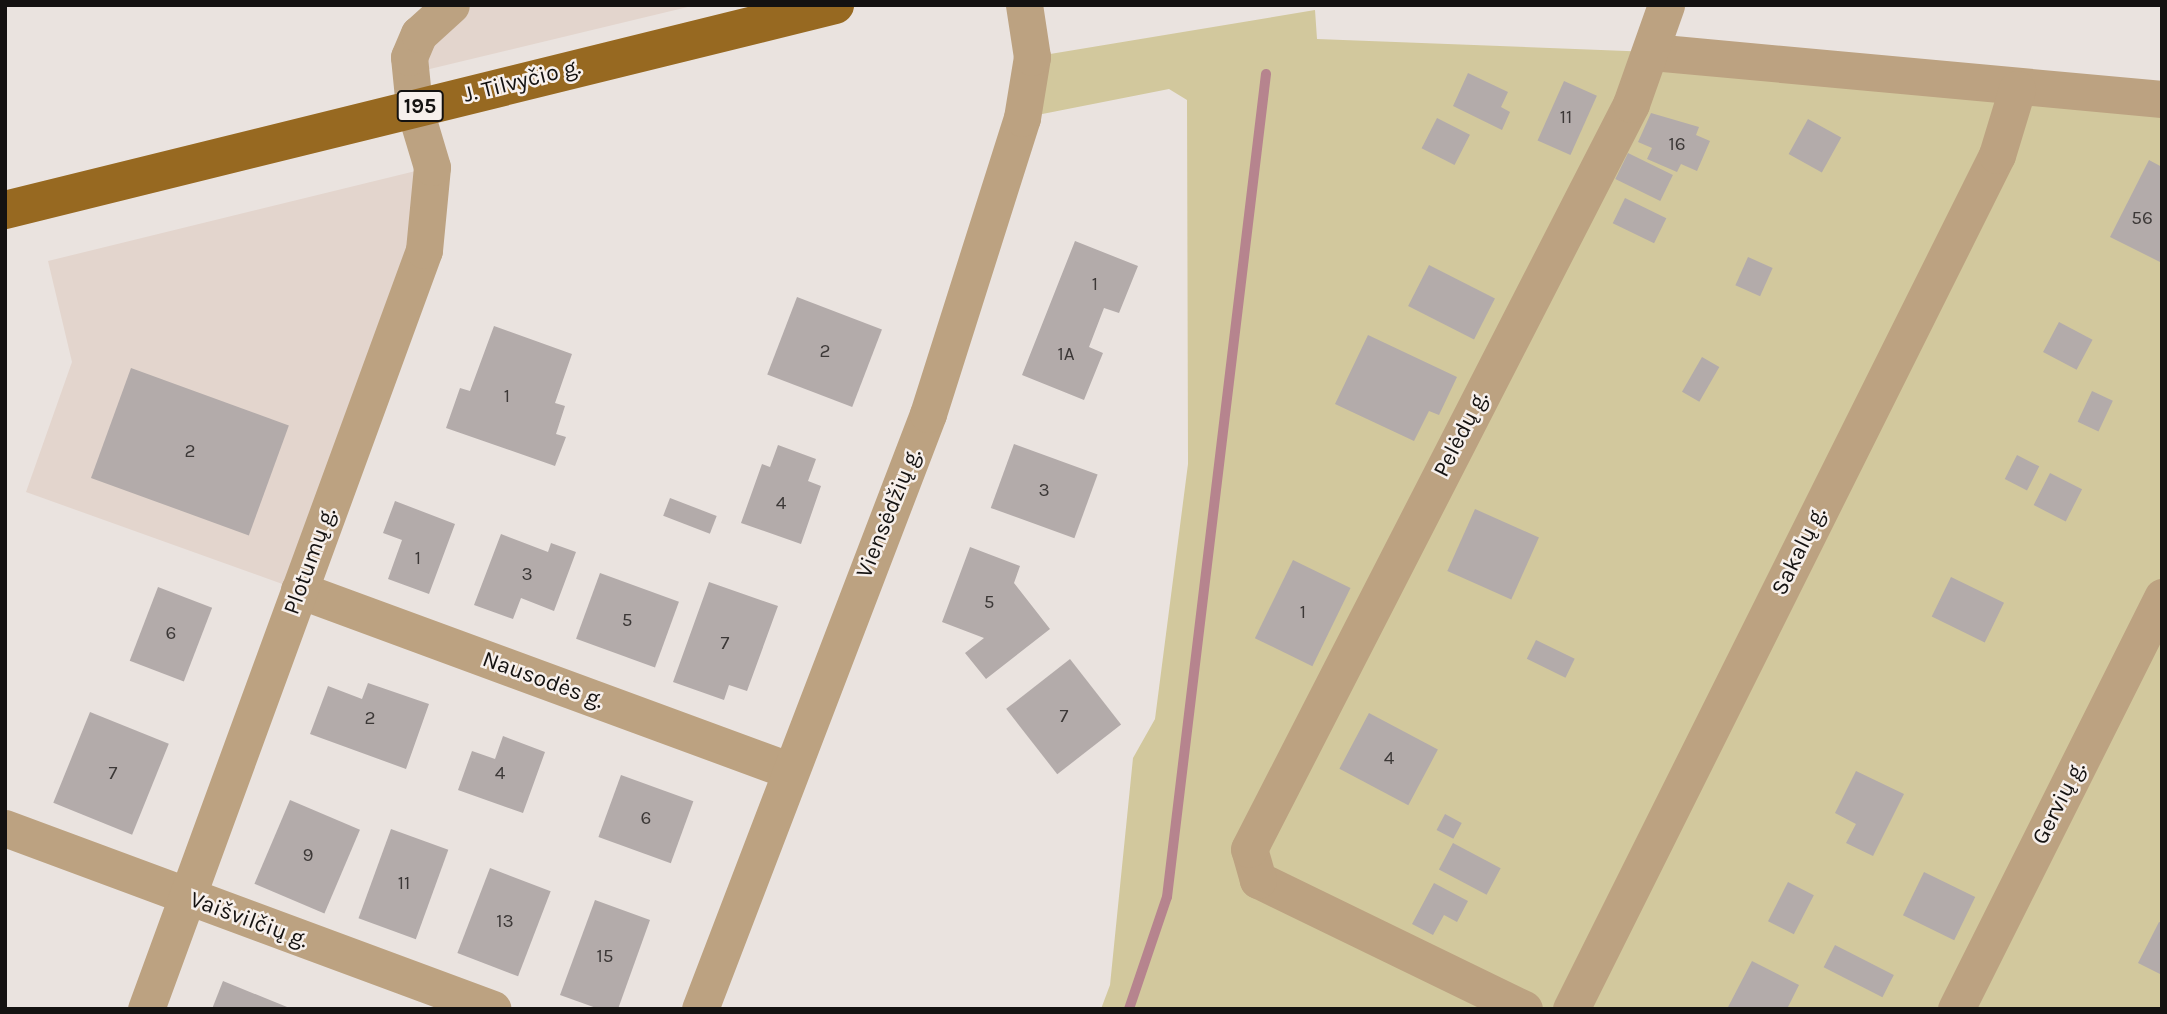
<!DOCTYPE html>
<html>
<head>
<meta charset="utf-8">
<style>
  body { margin:0 }
  #map { position:relative; width:2167px; height:1014px; overflow:hidden; background:#eae3df; font-family:Karla,sans-serif }
  div>[style] { position:absolute }
  [style*='--x'] { left:calc(var(--x)*1px); top:calc(var(--y)*1px); width:calc(var(--w)*1px); rotate:calc(var(--a)*1deg) }
  .built>* { inset:0; background:#e3d5cd }
  .green>* { inset:0; background:#d2c89d }
  .stream>* { height:10px; margin:-5px; padding:0 5px; transform-origin:5px; border-radius:5px; background:#b6848e }
  .building>* { inset:0; background:#b3abaa; transform-origin:0 0 }
  .street>* { height:37px; margin:-18.5px; padding:0 18.5px; transform-origin:18.5px; border-radius:18.5px; background:#bca281 }
  .primary>* { height:38px; margin:-19px; padding:0 19px; transform-origin:19px; border-radius:19px; background:#976921 }
  span { translate:-50% -50%; white-space:nowrap; text-align:center; line-height:1.15; -webkit-text-stroke:5px #f7f0ec; paint-order:stroke }
  .number-label { font-size:19px; color:#3c3837 }
  .number-label span { -webkit-text-stroke-width:0 }
  .shield-label span { padding:2px 5px; background:#f7f0ec; border:2px solid; border-radius:5px; -webkit-text-stroke-width:0 }
  .shield-label { font-size:21px; color:#141211; font-weight:700 }
  .street-label { font-size:23px; color:#141211 }
  .frame { position:absolute; inset:0; border:7px solid #141211; pointer-events:none }
</style>
</head>
<body>
<div id="map">
  <div class="built">
    <i style="clip-path:polygon(451px 5px,696px 5px,409px 74px)"></i>
    <i style="clip-path:polygon(432px 167px,299px 590px,26px 492px,72px 362px,48px 261px)"></i>
  </div>
  <div class="green">
    <i style="clip-path:polygon(1315px 10px,1317px 39px,1652px 52px,2162px 95px,2162px 1009px,1101px 1009px,1110px 985px,1133px 758px,1155px 719px,1188px 464px,1187px 100px,1169px 89px,1022px 118px,1032px 57px)"></i>
  </div>
  <div class="stream">
    <i style="--x:1129;--y:1009;--w:118;--a:-71.3"></i>
    <i style="--x:1167;--y:897;--w:829;--a:-83.14"></i>
  </div>
  <div class="building">
    <i style="clip-path:polygon(1468px 73px,1508px 92px,1501px 107px,1510px 112px,1502px 130px,1453px 106px)"></i>
    <i style="left:1564px;top:81px;width:36px;height:65px;rotate:24deg"></i>
    <i style="clip-path:polygon(1651px 113px,1699px 127px,1696px 135px,1710px 141px,1697px 171px,1681px 164px,1677px 172px,1647px 159px,1652px 148px,1638px 142px)"></i>
    <i style="left:1437px;top:118px;width:37px;height:34px;rotate:27deg"></i>
    <i style="left:1808px;top:119px;width:38px;height:40px;rotate:29deg"></i>
    <i style="left:1628px;top:153px;width:50px;height:29px;rotate:26deg"></i>
    <i style="clip-path:polygon(2149px 160px,2162px 167px,2162px 263px,2110px 237px)"></i>
    <i style="left:1625px;top:198px;width:46px;height:28px;rotate:26deg"></i>
    <i style="clip-path:polygon(1075px 241px,1138px 266px,1119px 313px,1104px 308px,1089px 347px,1103px 353px,1084px 400px,1022px 375px)"></i>
    <i style="left:1748px;top:257px;width:27px;height:31px;rotate:24deg"></i>
    <i style="left:1429px;top:265px;width:74px;height:46px;rotate:27deg"></i>
    <i style="left:797px;top:297px;width:91px;height:83px;rotate:21deg"></i>
    <i style="left:2059px;top:322px;width:38px;height:34px;rotate:28deg"></i>
    <i style="clip-path:polygon(494px 326px,572px 354px,555px 403px,565px 406px,556px 434px,566px 437px,555px 466px,446px 428px,460px 388px,470px 391px)"></i>
    <i style="clip-path:polygon(1368px 335px,1457px 377px,1439px 415px,1429px 411px,1414px 441px,1335px 404px)"></i>
    <i style="left:1702px;top:357px;width:20px;height:40px;rotate:30deg"></i>
    <i style="left:131px;top:368px;width:168px;height:117px;rotate:20deg"></i>
    <i style="left:2092px;top:391px;width:23px;height:34px;rotate:25deg"></i>
    <i style="left:1014px;top:444px;width:89px;height:68px;rotate:20deg"></i>
    <i style="clip-path:polygon(778px 445px,816px 459px,808px 481px,821px 486px,801px 544px,741px 523px,762px 464px,770px 467px)"></i>
    <i style="left:2017px;top:455px;width:25px;height:27px;rotate:27deg"></i>
    <i style="left:2050px;top:473px;width:36px;height:36px;rotate:27deg"></i>
    <i style="left:670px;top:498px;width:50px;height:19px;rotate:21deg"></i>
    <i style="clip-path:polygon(395px 501px,455px 524px,429px 594px,388px 579px,402px 540px,383px 533px)"></i>
    <i style="left:1475px;top:509px;width:70px;height:68px;rotate:24deg"></i>
    <i style="clip-path:polygon(501px 534px,548px 552px,551px 543px,576px 552px,554px 611px,521px 598px,513px 619px,474px 605px)"></i>
    <i style="clip-path:polygon(970px 547px,1020px 566px,1014px 583px,1050px 629px,986px 679px,965px 653px,984px 638px,942px 622px)"></i>
    <i style="left:1293px;top:560px;width:64px;height:87px;rotate:26deg"></i>
    <i style="left:600px;top:573px;width:84px;height:70px;rotate:20deg"></i>
    <i style="left:1951px;top:577px;width:59px;height:44px;rotate:26deg"></i>
    <i style="clip-path:polygon(709px 582px,778px 606px,747px 691px,729px 685px,724px 700px,673px 682px)"></i>
    <i style="left:158px;top:587px;width:58px;height:79px;rotate:21deg"></i>
    <i style="left:1536px;top:640px;width:43px;height:21px;rotate:26deg"></i>
    <i style="left:1070px;top:659px;width:83px;height:81px;rotate:52deg"></i>
    <i style="clip-path:polygon(368px 683px,429px 704px,406px 769px,310px 734px,328px 686px,362px 699px)"></i>
    <i style="left:90px;top:712px;width:85px;height:98px;rotate:22deg"></i>
    <i style="left:1369px;top:713px;width:78px;height:63px;rotate:28deg"></i>
    <i style="clip-path:polygon(503px 736px,545px 752px,523px 813px,458px 790px,472px 751px,495px 759px)"></i>
    <i style="clip-path:polygon(1856px 771px,1904px 794px,1873px 856px,1846px 843px,1856px 824px,1835px 813px)"></i>
    <i style="left:621px;top:775px;width:77px;height:66px;rotate:20deg"></i>
    <i style="left:290px;top:800px;width:76px;height:91px;rotate:23deg"></i>
    <i style="left:1445px;top:814px;width:19px;height:18px;rotate:28deg"></i>
    <i style="left:391px;top:829px;width:61px;height:95px;rotate:20deg"></i>
    <i style="left:1453px;top:843px;width:54px;height:30px;rotate:28deg"></i>
    <i style="left:490px;top:868px;width:65px;height:91px;rotate:21deg"></i>
    <i style="left:1924px;top:872px;width:57px;height:48px;rotate:26deg"></i>
    <i style="left:1788px;top:882px;width:29px;height:44px;rotate:27deg"></i>
    <i style="clip-path:polygon(1434px 883px,1468px 901px,1457px 922px,1444px 915px,1433px 935px,1412px 924px)"></i>
    <i style="clip-path:polygon(595px 900px,650px 920px,618px 1009px,599px 1009px,560px 995px)"></i>
    <i style="clip-path:polygon(2159px 922px,2162px 923px,2162px 975px,2138px 963px)"></i>
    <i style="left:1835px;top:945px;width:66px;height:25px;rotate:27deg"></i>
    <i style="clip-path:polygon(1752px 961px,1799px 985px,1787px 1009px,1727px 1009px)"></i>
    <i style="clip-path:polygon(223px 981px,292px 1009px,212px 1009px)"></i>
  </div>
  <div class="street">
    <i style="--x:1652;--y:52;--w:512;--a:5.27"></i>
    <i style="--x:299;--y:590;--w:521;--a:20.21"></i>
    <i style="--x:5;--y:828;--w:520;--a:20.35"></i>
    <i style="--x:146;--y:1009;--w:808;--a:-69.88"></i>
    <i style="--x:424;--y:250;--w:83;--a:-84.5"></i>
    <i style="--x:432;--y:167;--w:63;--a:-106.7"></i>
    <i style="--x:414;--y:107;--w:50;--a:-95.7"></i>
    <i style="--x:409;--y:57;--w:25;--a:-67"></i>
    <i style="--x:419;--y:34;--w:43;--a:-42.2"></i>
    <i style="--x:700;--y:1009;--w:637;--a:-69.03"></i>
    <i style="--x:928;--y:414;--w:311;--a:-72.4"></i>
    <i style="--x:1022;--y:118;--w:62;--a:-80.7"></i>
    <i style="--x:1032;--y:57;--w:53;--a:-98.7"></i>
    <i style="--x:1524;--y:1009;--w:296;--a:-154.1"></i>
    <i style="--x:1258;--y:880;--w:32;--a:-106"></i>
    <i style="--x:1249;--y:849;--w:837;--a:-62.85"></i>
    <i style="--x:1631;--y:104;--w:105;--a:-70.5"></i>
    <i style="--x:1571;--y:1009;--w:954;--a:-63.49"></i>
    <i style="--x:1997;--y:155;--w:69;--a:-73.1"></i>
    <i style="--x:1956;--y:1009;--w:461;--a:-63.4"></i>
  </div>
  <div class="primary">
    <i style="--x:5;--y:210;--w:855;--a:-13.87"></i>
  </div>
  <div class="number-label">
    <span style="left:1566px;top:118px">11</span>
    <span style="left:1677px;top:145px">16</span>
    <span style="left:2142px;top:219px">56</span>
    <span style="left:1095px;top:285px">1</span>
    <span style="left:825px;top:352px">2</span>
    <span style="left:1066px;top:355px">1A</span>
    <span style="left:507px;top:397px">1</span>
    <span style="left:190px;top:452px">2</span>
    <span style="left:1044px;top:491px">3</span>
    <span style="left:781px;top:504px">4</span>
    <span style="left:418px;top:559px">1</span>
    <span style="left:527px;top:575px">3</span>
    <span style="left:989px;top:603px">5</span>
    <span style="left:1303px;top:613px">1</span>
    <span style="left:627px;top:621px">5</span>
    <span style="left:171px;top:634px">6</span>
    <span style="left:725px;top:644px">7</span>
    <span style="left:1064px;top:717px">7</span>
    <span style="left:370px;top:719px">2</span>
    <span style="left:1389px;top:759px">4</span>
    <span style="left:113px;top:774px">7</span>
    <span style="left:500px;top:774px">4</span>
    <span style="left:646px;top:819px">6</span>
    <span style="left:308px;top:856px">9</span>
    <span style="left:404px;top:884px">11</span>
    <span style="left:505px;top:922px">13</span>
    <span style="left:605px;top:957px">15</span>
  </div>
  <div class="shield-label">
    <span style="left:420px;top:106px">195</span>
  </div>
  <div class="street-label">
    <span style="left:522px;top:81px;rotate:-14deg">J. Tilvyčio g.</span>
    <span style="left:1461px;top:434px;rotate:-63deg">Pelėdų g.</span>
    <span style="left:889px;top:513px;rotate:-68deg">Viensėdžių g.</span>
    <span style="left:1799px;top:551px;rotate:-64deg">Sakalų g.</span>
    <span style="left:310px;top:561px;rotate:-70deg">Plotumų g.</span>
    <span style="left:543px;top:680px;rotate:20deg">Nausodės g.</span>
    <span style="left:2059px;top:803px;rotate:-63deg">Gervių g.</span>
    <span style="left:249px;top:920px;rotate:20deg">Vaišvilčių g.</span>
  </div>
  <div class="frame"></div>
</div>
</body>
</html>
